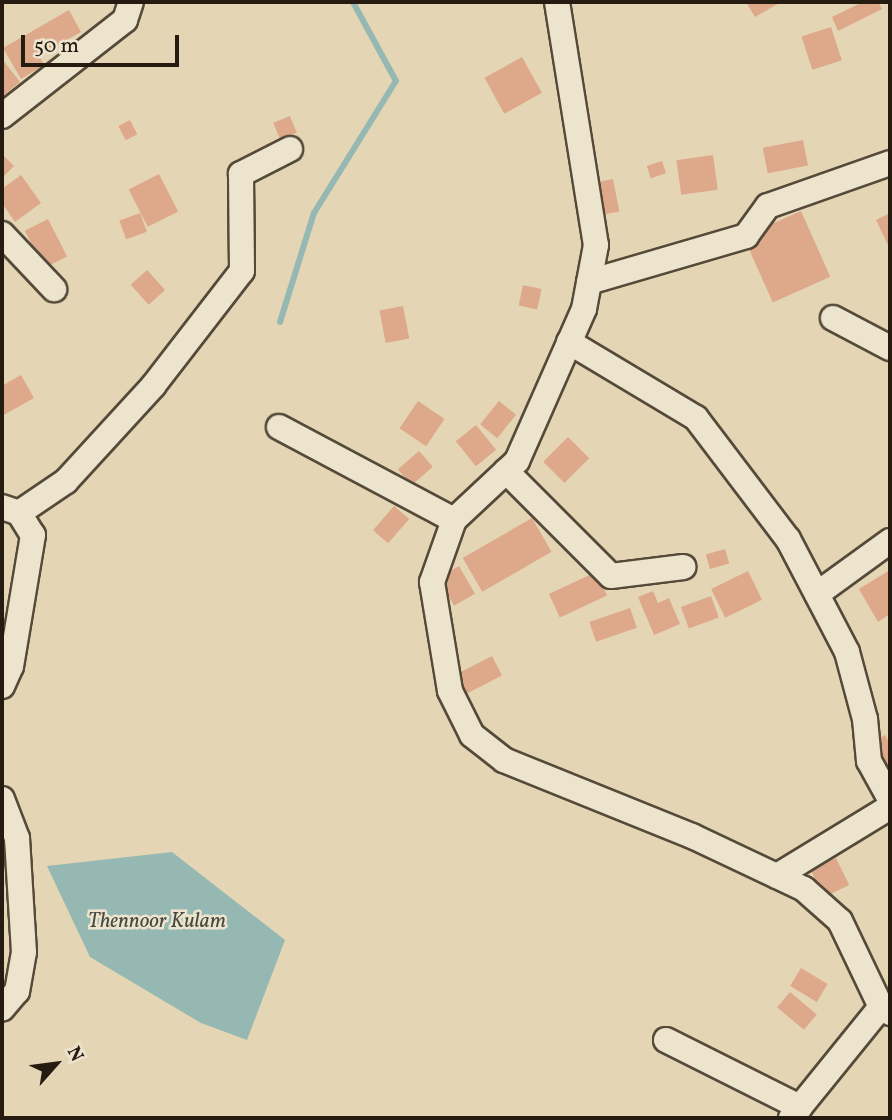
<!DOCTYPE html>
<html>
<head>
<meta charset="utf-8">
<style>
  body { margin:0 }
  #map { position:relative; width:892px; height:1120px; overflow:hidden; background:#e4d5b4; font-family:Vollkorn,serif }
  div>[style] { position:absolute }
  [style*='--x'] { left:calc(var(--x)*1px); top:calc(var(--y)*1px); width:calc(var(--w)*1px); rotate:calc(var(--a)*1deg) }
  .water>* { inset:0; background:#96b8b2 }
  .stream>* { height:6px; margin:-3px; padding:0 3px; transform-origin:3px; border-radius:3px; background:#96b8b2 }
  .building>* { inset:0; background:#dea88a; transform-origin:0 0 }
  .roads { filter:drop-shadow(2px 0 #554a39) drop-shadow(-2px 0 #554a39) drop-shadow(0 2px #554a39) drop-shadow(0 -2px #554a39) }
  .street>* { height:24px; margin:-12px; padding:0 12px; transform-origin:12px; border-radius:12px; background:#ede4ce }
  span { translate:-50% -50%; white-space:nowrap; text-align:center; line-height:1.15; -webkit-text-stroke:5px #ede4ce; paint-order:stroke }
  .water-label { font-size:21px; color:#474a41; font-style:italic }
  .frame { position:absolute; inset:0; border:4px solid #251b10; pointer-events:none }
  .north { position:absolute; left:21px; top:1029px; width:70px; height:70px; -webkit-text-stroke:5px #ede4ce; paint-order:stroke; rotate:62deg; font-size:19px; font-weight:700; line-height:28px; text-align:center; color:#251b10 }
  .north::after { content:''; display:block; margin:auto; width:24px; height:32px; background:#251b10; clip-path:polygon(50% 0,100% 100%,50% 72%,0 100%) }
  .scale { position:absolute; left:21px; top:35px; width:158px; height:32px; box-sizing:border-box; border:4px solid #251b10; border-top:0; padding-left:9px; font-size:21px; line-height:24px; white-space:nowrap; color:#251b10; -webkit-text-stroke:5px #ede4ce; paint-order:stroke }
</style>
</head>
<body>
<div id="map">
  <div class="water">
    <i style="clip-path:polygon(172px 852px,285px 940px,247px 1040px,201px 1023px,90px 957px,47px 866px)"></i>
  </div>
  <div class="stream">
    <i style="--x:280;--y:322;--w:114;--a:-72.7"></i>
    <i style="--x:314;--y:213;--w:155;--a:-58.2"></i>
    <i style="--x:396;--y:81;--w:90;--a:-118.6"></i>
  </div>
  <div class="building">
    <i style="clip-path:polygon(746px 2px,781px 2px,755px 17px)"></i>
    <i style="clip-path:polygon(863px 2px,878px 2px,882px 9px,838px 31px,832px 17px)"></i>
    <i style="clip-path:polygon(69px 10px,81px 32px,39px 56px,44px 65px,21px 79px,3px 48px)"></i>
    <i style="left:831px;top:27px;width:35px;height:31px;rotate:72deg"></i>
    <i style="left:522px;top:57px;width:41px;height:43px;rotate:61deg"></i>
    <i style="clip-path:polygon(2px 59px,20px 82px,2px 97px)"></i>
    <i style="left:290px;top:116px;width:18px;height:18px;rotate:68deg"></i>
    <i style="left:130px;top:120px;width:16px;height:13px;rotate:63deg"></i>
    <i style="left:803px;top:140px;width:26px;height:41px;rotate:79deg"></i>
    <i style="clip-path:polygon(2px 154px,14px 166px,2px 178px)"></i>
    <i style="left:713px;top:155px;width:35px;height:37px;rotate:82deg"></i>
    <i style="left:662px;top:161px;width:13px;height:16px;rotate:72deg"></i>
    <i style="left:159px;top:174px;width:42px;height:34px;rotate:63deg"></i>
    <i style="clip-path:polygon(21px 175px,41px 203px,15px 222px,2px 203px,2px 189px)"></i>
    <i style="left:613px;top:179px;width:33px;height:26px;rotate:79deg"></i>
    <i style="left:801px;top:211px;width:72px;height:63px;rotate:66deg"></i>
    <i style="left:140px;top:213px;width:20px;height:22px;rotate:70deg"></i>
    <i style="clip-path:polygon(890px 213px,890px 249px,876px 220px)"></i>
    <i style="left:48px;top:219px;width:42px;height:26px;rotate:63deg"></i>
    <i style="left:147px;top:270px;width:27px;height:22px;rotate:48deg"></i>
    <i style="left:523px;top:285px;width:19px;height:21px;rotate:12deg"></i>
    <i style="left:403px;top:306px;width:33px;height:24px;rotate:79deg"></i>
    <i style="clip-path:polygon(21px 375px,34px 398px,2px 416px,2px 386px)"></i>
    <i style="left:418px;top:401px;width:32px;height:33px;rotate:34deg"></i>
    <i style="left:499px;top:401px;width:22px;height:30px;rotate:39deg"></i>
    <i style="left:476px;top:425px;width:32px;height:26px;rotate:51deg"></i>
    <i style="left:568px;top:437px;width:30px;height:35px;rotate:45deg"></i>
    <i style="left:419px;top:451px;width:21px;height:28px;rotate:49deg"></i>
    <i style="left:394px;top:506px;width:20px;height:32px;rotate:41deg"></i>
    <i style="left:532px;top:518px;width:39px;height:80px;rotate:60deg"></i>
    <i style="left:725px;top:549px;width:15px;height:20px;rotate:74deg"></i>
    <i style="left:459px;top:566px;width:32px;height:24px;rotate:60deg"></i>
    <i style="clip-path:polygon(890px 570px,890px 614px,878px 622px,859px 589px)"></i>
    <i style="left:748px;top:571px;width:32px;height:41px;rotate:64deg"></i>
    <i style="left:596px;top:572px;width:26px;height:52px;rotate:65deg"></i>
    <i style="clip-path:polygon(653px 591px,658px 603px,669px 598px,680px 624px,654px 635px,638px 597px)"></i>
    <i style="left:711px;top:596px;width:23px;height:32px;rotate:70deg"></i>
    <i style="left:630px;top:608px;width:21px;height:43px;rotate:71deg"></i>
    <i style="left:492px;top:656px;width:22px;height:46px;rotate:63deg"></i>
    <i style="clip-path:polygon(885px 735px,890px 745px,890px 778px,872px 742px)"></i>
    <i style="left:836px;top:858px;width:30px;height:28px;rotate:64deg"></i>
    <i style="left:801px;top:968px;width:31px;height:21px;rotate:31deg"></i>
    <i style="left:790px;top:992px;width:35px;height:20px;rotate:40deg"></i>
  </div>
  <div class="roads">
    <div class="street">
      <i style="--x:557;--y:2;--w:246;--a:80.9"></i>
      <i style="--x:596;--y:245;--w:65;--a:100.6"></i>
      <i style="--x:584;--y:309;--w:166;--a:113.8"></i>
      <i style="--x:517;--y:461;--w:86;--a:136.9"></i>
      <i style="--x:454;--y:520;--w:66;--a:109.5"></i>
      <i style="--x:432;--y:582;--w:110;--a:80.6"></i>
      <i style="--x:450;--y:691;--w:49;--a:63.4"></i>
      <i style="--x:472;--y:735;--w:41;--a:38"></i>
      <i style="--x:504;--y:760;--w:203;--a:22"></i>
      <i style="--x:692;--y:836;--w:124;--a:25.3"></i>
      <i style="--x:804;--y:889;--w:48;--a:41.6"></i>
      <i style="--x:840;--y:921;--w:95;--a:64.5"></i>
      <i style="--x:881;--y:1007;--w:11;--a:34"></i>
      <i style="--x:2;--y:116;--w:156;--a:-38"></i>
      <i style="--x:125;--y:20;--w:19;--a:-72"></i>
      <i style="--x:2;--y:234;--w:76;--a:46.6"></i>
      <i style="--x:589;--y:282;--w:164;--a:-16.3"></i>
      <i style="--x:746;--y:236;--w:37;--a:-54"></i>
      <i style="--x:768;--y:206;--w:129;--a:-19.4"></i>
      <i style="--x:833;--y:318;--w:64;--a:27.8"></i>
      <i style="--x:569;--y:342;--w:148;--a:30.9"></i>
      <i style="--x:696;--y:418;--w:152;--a:52.8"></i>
      <i style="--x:788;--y:539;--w:127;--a:62.4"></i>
      <i style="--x:847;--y:652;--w:69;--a:75"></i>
      <i style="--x:865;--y:719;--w:42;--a:84.6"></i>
      <i style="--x:869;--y:761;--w:43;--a:61.1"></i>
      <i style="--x:279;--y:427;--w:198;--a:28"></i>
      <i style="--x:506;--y:471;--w:148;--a:45"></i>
      <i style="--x:611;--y:576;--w:73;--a:-7.1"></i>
      <i style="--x:2;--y:507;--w:18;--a:19"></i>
      <i style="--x:19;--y:513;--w:26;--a:58"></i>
      <i style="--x:33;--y:535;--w:133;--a:99.5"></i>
      <i style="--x:11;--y:666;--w:22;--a:114"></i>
      <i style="--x:19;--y:513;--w:57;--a:-34.2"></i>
      <i style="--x:66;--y:481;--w:129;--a:-47.5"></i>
      <i style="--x:153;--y:386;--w:145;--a:-52.3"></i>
      <i style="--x:242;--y:271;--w:97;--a:-90.6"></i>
      <i style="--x:241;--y:174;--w:55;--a:-27"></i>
      <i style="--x:817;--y:594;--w:90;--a:-36"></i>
      <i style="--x:2;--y:799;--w:42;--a:69"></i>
      <i style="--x:17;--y:838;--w:114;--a:86.5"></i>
      <i style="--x:24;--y:952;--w:40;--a:100"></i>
      <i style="--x:17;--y:991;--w:23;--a:130"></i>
      <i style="--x:777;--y:876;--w:132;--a:-31.4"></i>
      <i style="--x:666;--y:1040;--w:150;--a:26.6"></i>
      <i style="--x:791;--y:1118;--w:143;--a:-51"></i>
    </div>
  </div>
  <div class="water-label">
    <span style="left:157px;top:922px">Thennoor Kulam</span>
  </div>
  <div class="frame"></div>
  <div class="north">N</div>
  <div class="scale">50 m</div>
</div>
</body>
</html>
